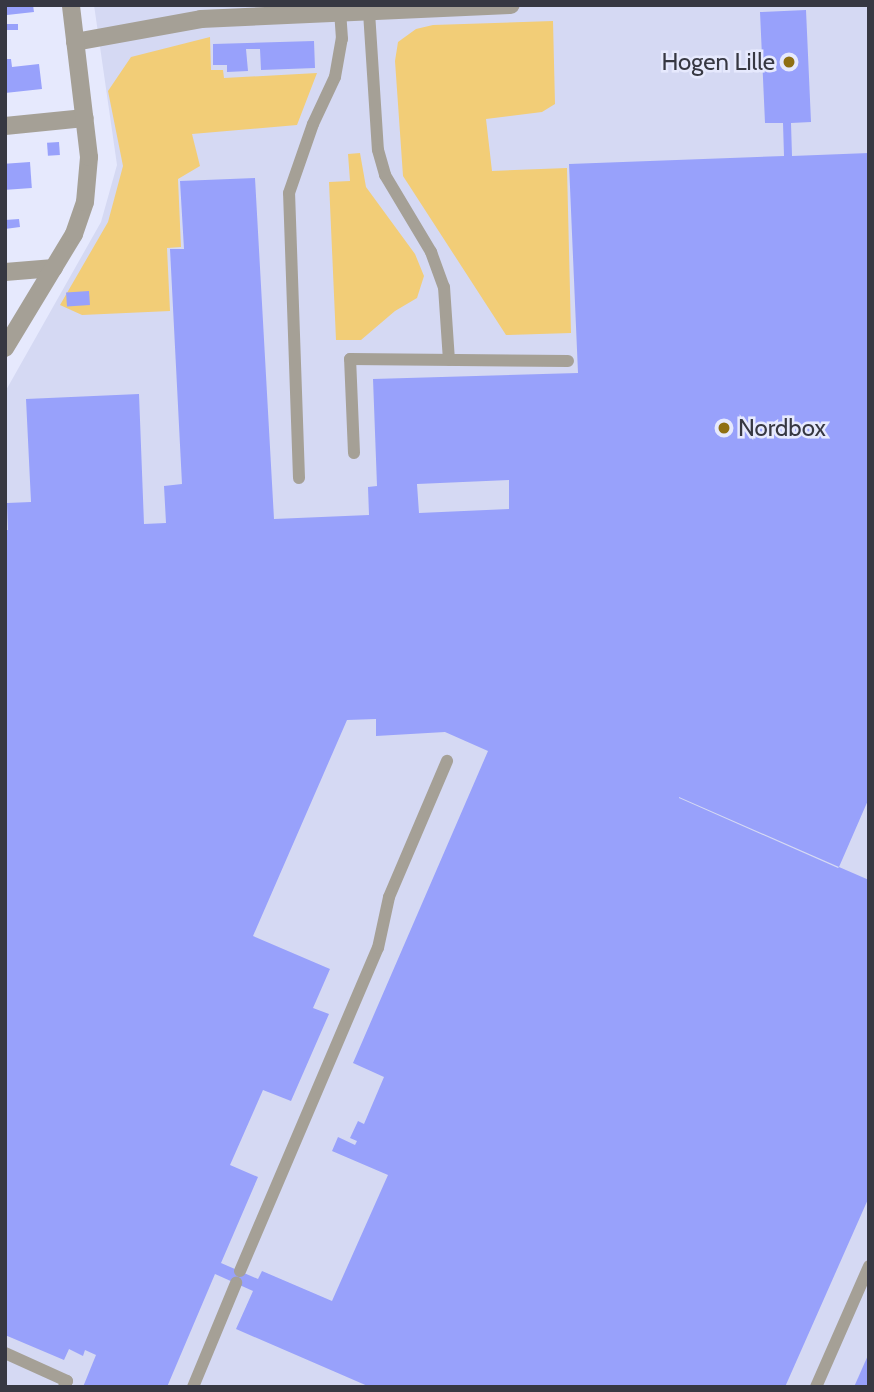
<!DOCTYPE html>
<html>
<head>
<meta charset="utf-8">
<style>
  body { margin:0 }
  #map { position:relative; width:874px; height:1392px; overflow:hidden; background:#e6e9fd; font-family:Cabin,sans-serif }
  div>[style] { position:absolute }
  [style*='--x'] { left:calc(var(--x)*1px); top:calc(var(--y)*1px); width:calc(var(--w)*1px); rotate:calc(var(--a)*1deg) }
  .built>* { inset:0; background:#d5d9f3 }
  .green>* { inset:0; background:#f2cd77 }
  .building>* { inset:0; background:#98a1fb; transform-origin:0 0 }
  .service>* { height:12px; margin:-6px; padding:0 6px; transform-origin:6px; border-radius:6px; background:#a5a096 }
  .minor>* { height:18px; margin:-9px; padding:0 9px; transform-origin:9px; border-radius:9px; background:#a5a096 }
  .tertiary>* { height:18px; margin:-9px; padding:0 9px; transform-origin:9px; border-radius:9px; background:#a5a096 }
  .dots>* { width:19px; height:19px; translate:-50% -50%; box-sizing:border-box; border:4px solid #e6e9fd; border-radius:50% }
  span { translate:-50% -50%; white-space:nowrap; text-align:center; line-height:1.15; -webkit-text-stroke:5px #e6e9fd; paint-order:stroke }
  .poi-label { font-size:24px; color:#373842 }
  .right { translate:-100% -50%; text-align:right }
  .left { translate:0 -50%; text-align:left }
  .frame { position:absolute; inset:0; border:7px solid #373842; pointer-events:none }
</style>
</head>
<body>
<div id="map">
  <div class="built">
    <i style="clip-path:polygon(94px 5px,869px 5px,869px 1387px,5px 1387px,5px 392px,101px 222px,117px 165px)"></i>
  </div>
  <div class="green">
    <i style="clip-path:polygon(553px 21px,555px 104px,542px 112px,486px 119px,492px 171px,567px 168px,571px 333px,506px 335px,403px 176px,395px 61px,398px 42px,416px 29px,433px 25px)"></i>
    <i style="clip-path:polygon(210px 37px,211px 70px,223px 70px,224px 78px,317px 73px,297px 125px,192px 134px,200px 166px,178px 179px,181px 247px,167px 248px,170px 311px,82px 315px,60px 305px,108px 222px,123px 166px,108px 91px,131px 57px)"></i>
    <i style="clip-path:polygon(360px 153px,366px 187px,415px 254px,424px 276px,417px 298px,395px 311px,361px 340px,336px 340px,329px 182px,350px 181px,348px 154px)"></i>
  </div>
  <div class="building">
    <i style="clip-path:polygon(6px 5px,33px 5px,34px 12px,7px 15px)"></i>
    <i style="clip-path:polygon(evenodd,806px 10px,811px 122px,791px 123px,792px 156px,869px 153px,869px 798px,839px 867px,869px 880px,869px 1197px,785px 1387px,370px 1387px,236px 1329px,253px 1291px,215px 1274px,167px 1387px,83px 1387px,96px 1355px,85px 1350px,83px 1356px,69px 1349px,64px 1360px,5px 1335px,5px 530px,8px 530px,7px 503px,31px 502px,26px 399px,139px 394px,144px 524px,166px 523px,164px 486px,182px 484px,170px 249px,184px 249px,180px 181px,255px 178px,274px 519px,369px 515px,368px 487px,377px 486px,373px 379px,578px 373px,569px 164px,784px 156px,783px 123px,765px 123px,760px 12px,806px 10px,509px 480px,509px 509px,419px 513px,417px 484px,509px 480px,806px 10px,376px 719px,376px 736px,445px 732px,488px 751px,353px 1063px,384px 1077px,364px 1124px,358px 1121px,350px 1138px,357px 1141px,355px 1145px,338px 1137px,332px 1151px,388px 1175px,332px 1301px,262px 1271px,258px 1279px,221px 1263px,258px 1177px,230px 1165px,263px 1090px,291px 1101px,329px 1014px,313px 1008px,330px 969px,253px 936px,347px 720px,376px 719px,806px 10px,679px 797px,839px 867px,838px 868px,679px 798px,679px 797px)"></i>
    <i style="left:18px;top:24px;width:6px;height:13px;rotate:90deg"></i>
    <i style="clip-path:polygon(314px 41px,315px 68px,261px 70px,260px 49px,246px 49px,248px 71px,227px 72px,227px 65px,213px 65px,213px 44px)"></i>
    <i style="clip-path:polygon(5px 59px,11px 59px,12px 67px,39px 64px,42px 89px,5px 93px)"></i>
    <i style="left:59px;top:142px;width:13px;height:12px;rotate:86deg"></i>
    <i style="left:30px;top:162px;width:26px;height:25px;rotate:86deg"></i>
    <i style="clip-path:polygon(19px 219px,20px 227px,5px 229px,5px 220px)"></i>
    <i style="left:89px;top:291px;width:14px;height:23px;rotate:86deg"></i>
    <i style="clip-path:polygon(869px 1353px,869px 1387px,854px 1387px)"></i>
  </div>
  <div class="service">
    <i style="--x:369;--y:12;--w:138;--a:86.3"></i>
    <i style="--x:378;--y:150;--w:26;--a:74"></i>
    <i style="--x:385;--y:175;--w:90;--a:59.1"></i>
    <i style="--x:431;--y:252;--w:37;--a:70"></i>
    <i style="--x:444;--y:287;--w:73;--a:86.1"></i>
    <i style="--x:354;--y:453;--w:94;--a:-92.4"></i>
    <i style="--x:350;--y:359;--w:218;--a:0.5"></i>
    <i style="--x:299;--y:478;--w:285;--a:-92"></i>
    <i style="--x:289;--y:193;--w:73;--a:-70.8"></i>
    <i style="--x:313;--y:124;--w:52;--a:-64.9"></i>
    <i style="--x:335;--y:77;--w:39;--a:-80"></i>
    <i style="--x:342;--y:39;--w:26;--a:-94"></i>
    <i style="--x:240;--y:1271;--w:351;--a:-66.9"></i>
    <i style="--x:378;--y:948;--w:52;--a:-77.8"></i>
    <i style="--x:389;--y:897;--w:148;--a:-66.9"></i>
    <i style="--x:5;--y:1353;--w:68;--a:24.3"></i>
    <i style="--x:67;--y:1381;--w:7;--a:117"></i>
    <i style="--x:193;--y:1387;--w:113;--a:-67.5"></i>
    <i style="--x:816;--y:1387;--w:132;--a:-66.3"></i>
  </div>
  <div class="minor">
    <i style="--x:75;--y:42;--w:128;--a:-10.3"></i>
    <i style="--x:201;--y:19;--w:310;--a:-2.6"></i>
    <i style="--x:5;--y:126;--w:80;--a:-5.7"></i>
    <i style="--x:5;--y:272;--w:49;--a:-4.7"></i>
  </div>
  <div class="tertiary">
    <i style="--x:5;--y:348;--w:133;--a:-58.8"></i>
    <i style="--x:74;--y:234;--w:34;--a:-71"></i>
    <i style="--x:85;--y:202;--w:45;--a:-84.9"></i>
    <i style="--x:89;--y:157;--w:153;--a:-96.8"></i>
  </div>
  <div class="dots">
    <i style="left:789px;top:62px;background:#8f6f13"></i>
    <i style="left:724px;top:428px;background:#8f6f13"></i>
  </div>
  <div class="poi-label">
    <span class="right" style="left:775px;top:62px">Hogen Lille</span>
    <span class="left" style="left:738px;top:428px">Nordbox</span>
  </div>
  <div class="frame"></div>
</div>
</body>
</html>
